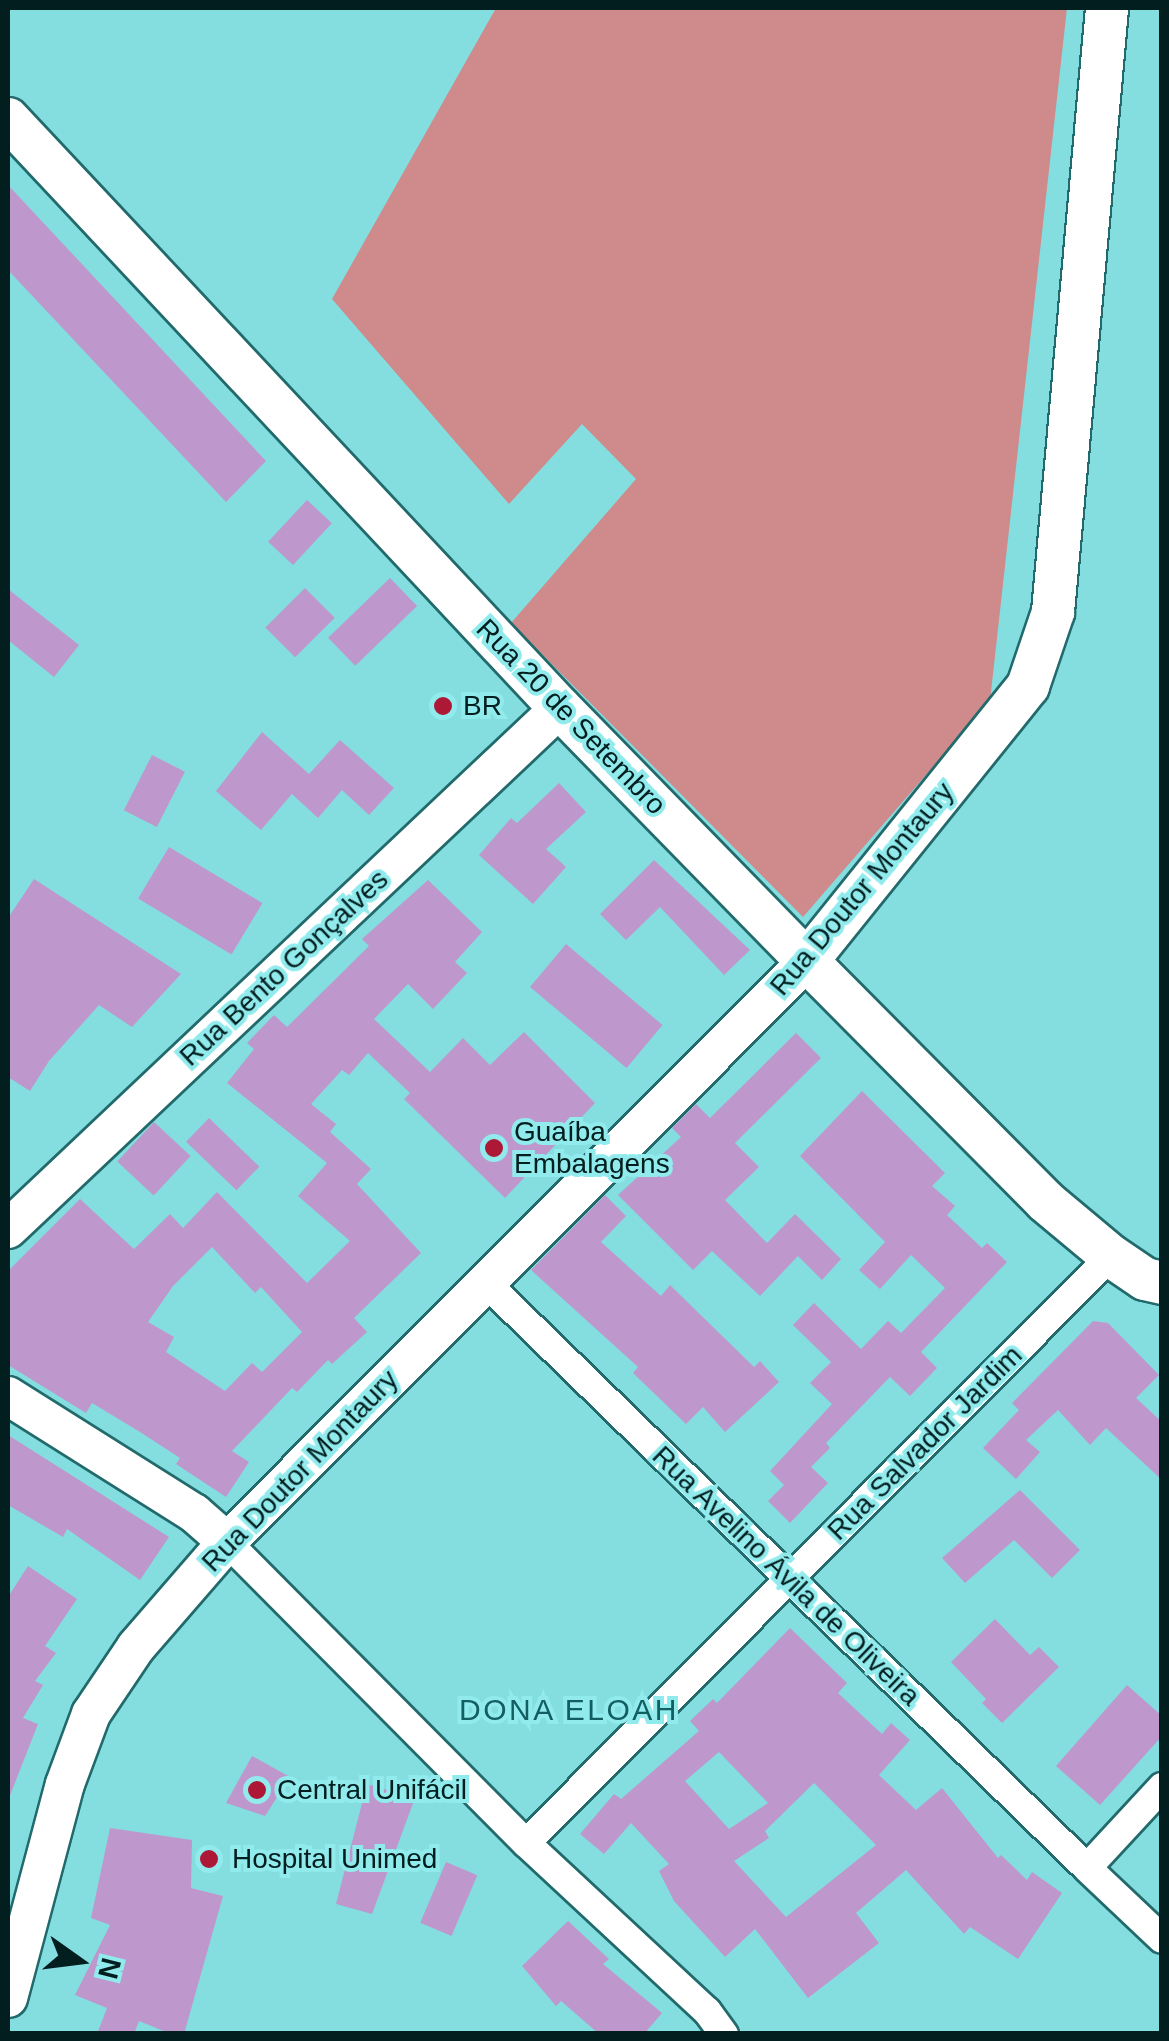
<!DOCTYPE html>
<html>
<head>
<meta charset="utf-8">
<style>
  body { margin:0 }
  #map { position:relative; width:1169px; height:2041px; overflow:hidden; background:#84dee0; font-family:Arial,sans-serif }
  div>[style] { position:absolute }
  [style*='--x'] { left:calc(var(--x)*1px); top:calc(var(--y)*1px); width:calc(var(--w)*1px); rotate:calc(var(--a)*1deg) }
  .green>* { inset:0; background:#cf8a8c }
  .building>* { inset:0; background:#be97cc; transform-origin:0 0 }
  .roads { filter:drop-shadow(2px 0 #226a6c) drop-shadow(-2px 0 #226a6c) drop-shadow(0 2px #226a6c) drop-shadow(0 -2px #226a6c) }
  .street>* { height:28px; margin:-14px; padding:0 14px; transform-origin:14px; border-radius:14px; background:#fff }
  .secondary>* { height:38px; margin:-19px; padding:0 19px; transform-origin:19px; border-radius:19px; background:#fff }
  .primary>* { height:42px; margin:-21px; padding:0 21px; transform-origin:21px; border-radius:21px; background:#fff }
  .dots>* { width:28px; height:28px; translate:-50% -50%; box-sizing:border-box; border:5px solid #91ebed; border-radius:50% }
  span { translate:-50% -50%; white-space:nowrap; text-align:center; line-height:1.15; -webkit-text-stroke:8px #91ebed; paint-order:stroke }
  .poi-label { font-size:28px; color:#021e1f }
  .left { translate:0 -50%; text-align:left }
  .street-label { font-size:28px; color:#021e1f }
  .neighbourhood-label { font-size:30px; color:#135e60; letter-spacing:2.5px }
  .frame { position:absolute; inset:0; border:10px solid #021e1f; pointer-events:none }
  .north { position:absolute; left:30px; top:1911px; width:100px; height:100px; -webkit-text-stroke:8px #91ebed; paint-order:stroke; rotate:104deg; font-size:28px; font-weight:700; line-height:40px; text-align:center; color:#021e1f }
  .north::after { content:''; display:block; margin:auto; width:35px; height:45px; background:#021e1f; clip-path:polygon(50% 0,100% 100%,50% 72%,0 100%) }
</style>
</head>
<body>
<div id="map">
  <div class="green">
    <i style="clip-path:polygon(496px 8px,1067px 8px,990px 701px,803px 917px,511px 623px,636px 479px,582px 424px,509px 504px,332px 299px)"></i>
  </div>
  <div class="building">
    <i style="clip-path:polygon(8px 185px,266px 461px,226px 502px,8px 270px)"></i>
    <i style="left:307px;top:500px;width:34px;height:57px;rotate:43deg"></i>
    <i style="left:390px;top:578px;width:39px;height:86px;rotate:46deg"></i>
    <i style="left:305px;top:588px;width:42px;height:56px;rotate:45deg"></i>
    <i style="clip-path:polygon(8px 589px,79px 645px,54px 677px,8px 640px)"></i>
    <i style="clip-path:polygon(262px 732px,309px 774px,340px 740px,394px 788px,369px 815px,342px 790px,318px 818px,292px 794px,261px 830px,216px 791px)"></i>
    <i style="left:152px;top:755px;width:37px;height:62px;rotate:27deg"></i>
    <i style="clip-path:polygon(559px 783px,586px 812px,546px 849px,566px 867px,533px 904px,479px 855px,511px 818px,517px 823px)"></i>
    <i style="left:169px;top:847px;width:109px;height:60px;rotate:31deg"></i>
    <i style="clip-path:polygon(654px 860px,750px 950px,724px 975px,660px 907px,626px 940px,600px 914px)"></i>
    <i style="clip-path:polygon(34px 879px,181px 974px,132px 1027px,99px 1005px,49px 1061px,30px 1091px,8px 1077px,8px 918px)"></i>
    <i style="clip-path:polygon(evenodd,428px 880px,482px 932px,455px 962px,467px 973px,433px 1009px,408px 984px,374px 1019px,430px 1072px,463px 1038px,490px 1065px,524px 1032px,595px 1103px,505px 1198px,404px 1099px,410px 1093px,368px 1053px,349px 1075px,342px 1070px,311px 1104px,336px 1124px,330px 1132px,371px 1169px,357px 1184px,421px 1253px,354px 1318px,367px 1332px,332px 1364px,328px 1360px,297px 1392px,292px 1388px,232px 1451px,249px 1462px,226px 1497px,176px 1464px,180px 1458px,140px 1432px,92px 1403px,86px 1413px,8px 1365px,8px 1271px,80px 1199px,134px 1249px,170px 1214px,183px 1228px,217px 1192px,307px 1283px,350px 1241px,298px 1196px,327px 1163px,227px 1083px,254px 1049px,247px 1043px,274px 1015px,287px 1027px,369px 946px,362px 939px,428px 880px,212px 1247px,255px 1293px,261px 1287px,302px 1332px,262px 1372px,252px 1363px,225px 1391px,166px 1352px,174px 1337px,148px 1322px,173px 1286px,212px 1247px)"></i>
    <i style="left:566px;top:944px;width:126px;height:56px;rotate:40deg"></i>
    <i style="clip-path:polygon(796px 1033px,821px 1058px,735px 1143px,759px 1167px,725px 1200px,767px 1243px,795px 1214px,841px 1259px,822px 1280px,798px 1256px,760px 1296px,712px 1251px,693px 1270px,618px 1195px,681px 1137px,672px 1128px,696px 1104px,710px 1118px)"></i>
    <i style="clip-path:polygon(862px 1091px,945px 1173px,932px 1186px,955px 1206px,947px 1215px,982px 1248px,987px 1243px,1007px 1262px,921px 1352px,937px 1368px,910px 1396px,890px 1377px,826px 1443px,830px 1448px,811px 1467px,828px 1483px,790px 1523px,768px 1501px,784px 1485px,770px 1471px,832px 1404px,810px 1383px,831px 1362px,793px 1325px,814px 1303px,861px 1349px,888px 1321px,901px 1333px,945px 1288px,911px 1255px,880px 1289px,859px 1270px,885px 1242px,800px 1156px)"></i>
    <i style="left:209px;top:1118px;width:70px;height:33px;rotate:44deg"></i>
    <i style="left:154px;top:1122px;width:50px;height:54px;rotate:43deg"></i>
    <i style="clip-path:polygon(605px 1195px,626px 1216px,601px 1242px,661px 1296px,670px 1285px,754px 1367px,760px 1361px,779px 1382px,725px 1432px,703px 1407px,686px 1424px,633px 1373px,638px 1367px,531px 1270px)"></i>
    <i style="clip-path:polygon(1093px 1321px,1108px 1323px,1159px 1375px,1136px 1398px,1162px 1422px,1162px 1480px,1106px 1428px,1090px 1445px,1058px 1410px,1026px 1440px,1040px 1452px,1016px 1479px,983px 1448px,1019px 1410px,1012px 1403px)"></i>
    <i style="clip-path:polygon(8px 1435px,169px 1537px,140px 1580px,67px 1529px,63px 1537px,8px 1505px)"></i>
    <i style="clip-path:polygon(1020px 1490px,1080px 1550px,1052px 1578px,1014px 1540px,965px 1583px,942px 1558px)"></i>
    <i style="clip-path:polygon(28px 1566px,77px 1599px,45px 1646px,56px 1653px,35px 1681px,43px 1685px,23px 1718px,38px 1724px,9px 1798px,8px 1597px)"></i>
    <i style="clip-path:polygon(995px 1619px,1030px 1655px,1039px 1647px,1059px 1667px,1002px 1723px,982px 1703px,986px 1699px,951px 1662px)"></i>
    <i style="clip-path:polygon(evenodd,790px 1628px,847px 1683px,838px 1693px,882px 1734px,891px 1723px,910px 1740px,879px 1775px,916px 1810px,942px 1788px,998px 1858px,1001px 1855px,1027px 1880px,1032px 1872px,1062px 1893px,1018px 1959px,970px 1927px,964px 1934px,906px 1870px,856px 1913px,879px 1943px,808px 1998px,755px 1929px,725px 1957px,674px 1901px,659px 1871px,669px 1864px,631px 1823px,604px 1854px,580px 1834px,614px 1794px,621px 1799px,699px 1731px,690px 1721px,713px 1699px,717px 1703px,790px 1628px,719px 1752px,768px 1803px,729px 1829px,685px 1781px,719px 1752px,790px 1628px,814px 1783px,876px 1845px,786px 1917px,734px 1861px,769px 1838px,765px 1831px,814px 1783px)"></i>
    <i style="clip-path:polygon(1127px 1685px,1162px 1716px,1162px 1736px,1100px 1805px,1056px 1766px)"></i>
    <i style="clip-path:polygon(252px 1756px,290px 1777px,265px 1816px,226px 1803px)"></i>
    <i style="clip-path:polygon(367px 1784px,415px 1798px,372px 1914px,336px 1904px)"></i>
    <i style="clip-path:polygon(110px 1828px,192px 1840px,191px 1888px,223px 1896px,184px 2034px,171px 2034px,139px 2021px,134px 2034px,97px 2034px,107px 2008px,75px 1995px,110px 1925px,91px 1918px)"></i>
    <i style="left:446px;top:1862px;width:34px;height:66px;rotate:23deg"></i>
    <i style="clip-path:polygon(568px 1921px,609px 1959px,603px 1964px,662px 2013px,644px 2034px,599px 2034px,561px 2001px,556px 2006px,522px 1966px)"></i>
  </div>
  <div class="roads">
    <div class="street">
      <i style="--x:486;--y:1283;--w:839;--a:44.23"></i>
      <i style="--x:227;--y:1542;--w:424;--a:45.2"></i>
      <i style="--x:526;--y:1843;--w:247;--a:42.9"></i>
      <i style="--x:707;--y:2011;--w:29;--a:54"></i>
      <i style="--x:1162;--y:1787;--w:110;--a:132.8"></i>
      <i style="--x:1087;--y:1868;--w:103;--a:43.4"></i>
      <i style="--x:526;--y:1843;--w:829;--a:-45.1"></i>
    </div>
    <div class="secondary">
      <i style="--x:8;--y:1229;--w:759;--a:-43.35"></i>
      <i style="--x:8;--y:1396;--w:220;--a:32.2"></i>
      <i style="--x:194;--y:1513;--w:44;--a:41.3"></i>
      <i style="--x:8;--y:1998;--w:221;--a:-75.1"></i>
      <i style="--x:65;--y:1784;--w:75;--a:-69.6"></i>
      <i style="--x:91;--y:1714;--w:81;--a:-56.1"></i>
      <i style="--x:136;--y:1647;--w:139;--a:-49.1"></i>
      <i style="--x:227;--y:1542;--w:821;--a:-45.05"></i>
    </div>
    <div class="primary">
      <i style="--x:8;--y:119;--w:807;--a:46.86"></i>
      <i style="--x:560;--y:708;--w:354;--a:45.7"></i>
      <i style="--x:807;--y:961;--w:338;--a:45.2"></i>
      <i style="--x:1045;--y:1201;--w:86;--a:39.8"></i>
      <i style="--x:1111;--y:1256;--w:41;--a:34.1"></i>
      <i style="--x:1145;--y:1279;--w:17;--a:13"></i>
      <i style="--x:807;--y:961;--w:353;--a:-51.2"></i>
      <i style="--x:1028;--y:686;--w:78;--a:-71.3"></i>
      <i style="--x:1053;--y:612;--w:606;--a:-84.89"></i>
    </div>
  </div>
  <div class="dots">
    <i style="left:443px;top:706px;background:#ad1837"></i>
    <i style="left:494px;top:1148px;background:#ad1837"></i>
    <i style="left:257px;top:1790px;background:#ad1837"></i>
    <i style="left:209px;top:1859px;background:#ad1837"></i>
  </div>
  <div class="poi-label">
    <span class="left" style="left:463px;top:706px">BR</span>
    <span class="left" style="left:514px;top:1148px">Guaíba<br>Embalagens</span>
    <span class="left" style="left:277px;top:1790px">Central Unifácil</span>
    <span class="left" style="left:232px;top:1859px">Hospital Unimed</span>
  </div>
  <div class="street-label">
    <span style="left:571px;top:717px;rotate:46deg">Rua 20 de Setembro</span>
    <span style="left:862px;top:889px;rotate:-50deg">Rua Doutor Montaury</span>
    <span style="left:284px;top:968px;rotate:-43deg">Rua Bento Gonçalves</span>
    <span style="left:925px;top:1443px;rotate:-45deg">Rua Salvador Jardim</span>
    <span style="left:300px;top:1471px;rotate:-46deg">Rua Doutor Montaury</span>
    <span style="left:786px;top:1576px;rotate:44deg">Rua Avelino Ávila de Oliveira</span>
  </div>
  <div class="neighbourhood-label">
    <span style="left:569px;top:1710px">DONA ELOAH</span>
  </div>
  <div class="frame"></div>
  <div class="north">N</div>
</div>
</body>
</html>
